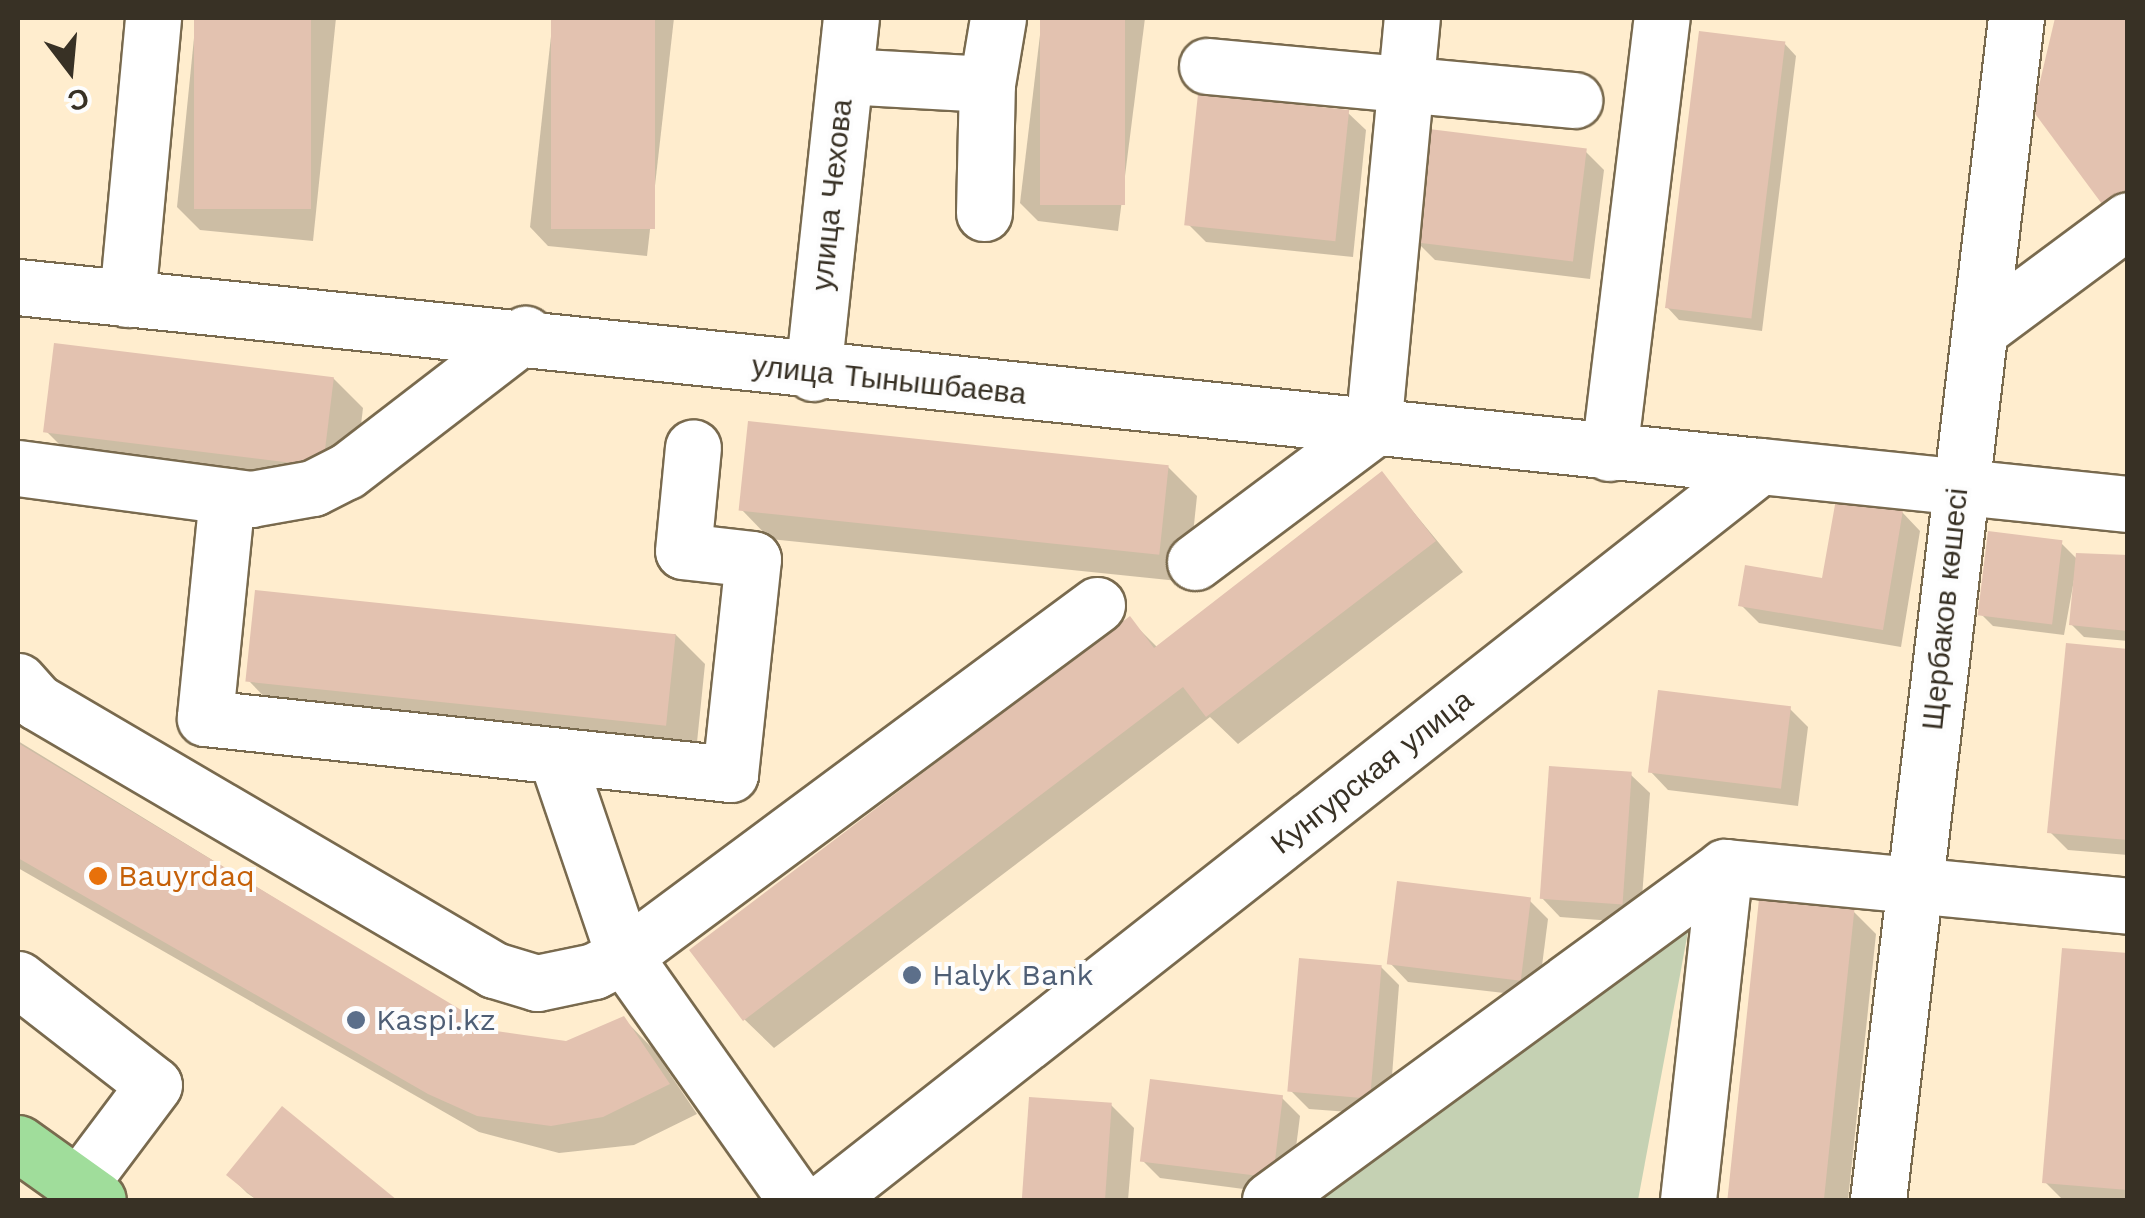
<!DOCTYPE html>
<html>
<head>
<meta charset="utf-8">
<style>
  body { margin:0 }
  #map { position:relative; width:2145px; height:1218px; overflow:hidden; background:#ffedce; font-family:"Work Sans",sans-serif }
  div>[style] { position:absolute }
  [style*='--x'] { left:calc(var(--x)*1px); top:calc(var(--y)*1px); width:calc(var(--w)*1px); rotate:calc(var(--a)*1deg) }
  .green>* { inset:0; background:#c5d1b3 }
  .shadow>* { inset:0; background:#0003 }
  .building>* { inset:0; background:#e3c2b0; transform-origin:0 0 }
  .roads { filter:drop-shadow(2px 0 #796a4e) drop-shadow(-2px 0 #796a4e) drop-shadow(0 2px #796a4e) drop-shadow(0 -2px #796a4e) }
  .minor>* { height:55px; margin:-27.5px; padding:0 27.5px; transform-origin:27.5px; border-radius:27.5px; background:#fff }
  .major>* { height:55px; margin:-27.5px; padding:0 27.5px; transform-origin:27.5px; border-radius:27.5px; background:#a0dd9b }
  .dots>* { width:28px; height:28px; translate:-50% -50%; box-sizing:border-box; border:5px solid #fdfdfd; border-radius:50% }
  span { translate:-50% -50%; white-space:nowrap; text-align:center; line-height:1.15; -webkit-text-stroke:8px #fdfdfd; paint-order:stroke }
  .street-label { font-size:30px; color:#383125 }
  .food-label { font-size:30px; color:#c56008 }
  .left { translate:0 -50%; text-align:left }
  .service-label { font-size:30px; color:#4e5e75 }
  .frame { position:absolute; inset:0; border:20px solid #383125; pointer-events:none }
  .north { position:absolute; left:20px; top:20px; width:100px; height:100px; -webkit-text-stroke:8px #fdfdfd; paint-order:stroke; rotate:164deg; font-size:28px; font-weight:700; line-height:40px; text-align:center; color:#383125 }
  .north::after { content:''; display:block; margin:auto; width:35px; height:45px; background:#383125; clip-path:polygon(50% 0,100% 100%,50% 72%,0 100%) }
</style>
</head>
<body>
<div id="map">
  <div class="green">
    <i style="clip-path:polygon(1651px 921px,1688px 932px,1638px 1200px,1283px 1200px)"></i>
  </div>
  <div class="shadow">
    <i style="clip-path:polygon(196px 18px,336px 18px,313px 241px,200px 230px,177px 207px)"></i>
    <i style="clip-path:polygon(553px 18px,674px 18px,647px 256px,548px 246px,530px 227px)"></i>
    <i style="clip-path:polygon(1042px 18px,1145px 18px,1118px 231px,1038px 221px,1020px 203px)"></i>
    <i style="clip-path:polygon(2058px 18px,2128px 18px,2128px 217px,2122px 221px,2035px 110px)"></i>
    <i style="clip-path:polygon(1784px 43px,1796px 56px,1762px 331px,1679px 320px,1667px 307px)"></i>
    <i style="clip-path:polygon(1347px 112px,1366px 130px,1353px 257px,1206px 242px,1188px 224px)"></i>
    <i style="clip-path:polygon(1586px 152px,1604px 170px,1590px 279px,1435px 260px,1417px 242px)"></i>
    <i style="clip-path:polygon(333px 378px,363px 408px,353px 493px,76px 461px,46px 431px)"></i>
    <i style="clip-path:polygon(1168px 467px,1197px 496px,1188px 582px,770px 539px,741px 509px)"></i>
    <i style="clip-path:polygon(1382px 474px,1463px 572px,1238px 744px,1210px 717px,774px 1048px,744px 1019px,1130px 620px,1158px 648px)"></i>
    <i style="clip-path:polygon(1902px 512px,1920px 531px,1901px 647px,1759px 623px,1741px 605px,1824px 580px)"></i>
    <i style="clip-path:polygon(2061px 543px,2077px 559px,2128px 557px,2128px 641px,2084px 637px,2071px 624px,2076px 569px,2064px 635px,1993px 626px,1981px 614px)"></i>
    <i style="clip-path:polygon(675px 634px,705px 664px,696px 752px,277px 710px,248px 680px)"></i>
    <i style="clip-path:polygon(2128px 651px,2128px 855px,2068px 850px,2050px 832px)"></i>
    <i style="clip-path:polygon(1790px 709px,1808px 727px,1798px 806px,1668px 790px,1650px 771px)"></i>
    <i style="clip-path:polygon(18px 741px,495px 1033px,567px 1043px,624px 1019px,653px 1049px,697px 1114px,634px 1145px,559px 1153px,479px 1132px,18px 868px)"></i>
    <i style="clip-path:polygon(1631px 775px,1650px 793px,1640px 923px,1560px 917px,1542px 898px)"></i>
    <i style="clip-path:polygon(1530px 901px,1548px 919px,1538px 997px,1408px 982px,1390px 963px)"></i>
    <i style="clip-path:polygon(1761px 902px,1853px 911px,1876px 934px,1848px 1200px,1730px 1200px)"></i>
    <i style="clip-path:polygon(2128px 955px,2128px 1200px,2063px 1200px,2045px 1182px)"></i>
    <i style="clip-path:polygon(1381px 967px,1399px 985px,1389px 1115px,1309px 1109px,1291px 1091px)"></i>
    <i style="clip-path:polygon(1282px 1098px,1300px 1116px,1290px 1195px,1160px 1178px,1142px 1160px)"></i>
    <i style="clip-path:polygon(1031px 1099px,1111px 1105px,1134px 1128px,1128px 1200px,1023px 1200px)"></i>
    <i style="clip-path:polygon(283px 1109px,393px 1200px,257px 1200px,247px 1193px,229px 1175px)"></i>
  </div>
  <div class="building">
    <i style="left:194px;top:18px;width:117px;height:191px"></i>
    <i style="left:551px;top:18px;width:104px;height:211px"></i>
    <i style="left:1040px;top:18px;width:85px;height:187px"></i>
    <i style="clip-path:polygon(2055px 18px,2128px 18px,2128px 188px,2102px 204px,2033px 111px)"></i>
    <i style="left:1699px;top:31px;width:87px;height:279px;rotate:7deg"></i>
    <i style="left:1198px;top:94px;width:152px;height:132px;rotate:6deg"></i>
    <i style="left:1429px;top:129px;width:159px;height:114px;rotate:7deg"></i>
    <i style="left:54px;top:343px;width:282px;height:90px;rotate:7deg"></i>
    <i style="left:748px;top:421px;width:423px;height:90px;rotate:6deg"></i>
    <i style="clip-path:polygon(1382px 471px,1436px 541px,1206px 717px,1183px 687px,743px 1021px,689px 950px,1130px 616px,1154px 648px)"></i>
    <i style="clip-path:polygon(1836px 499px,1903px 510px,1883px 630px,1738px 606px,1745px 565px,1822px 578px)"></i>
    <i style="left:1988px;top:531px;width:75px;height:85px;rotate:7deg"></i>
    <i style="clip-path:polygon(2076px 553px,2128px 555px,2128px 631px,2069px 625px)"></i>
    <i style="left:255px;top:590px;width:423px;height:92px;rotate:6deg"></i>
    <i style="clip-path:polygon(2066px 643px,2128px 649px,2128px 840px,2047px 833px)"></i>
    <i style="left:1658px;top:690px;width:134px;height:83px;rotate:7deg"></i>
    <i style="clip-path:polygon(18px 743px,496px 1031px,566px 1041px,624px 1016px,670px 1084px,603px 1117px,551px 1126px,477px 1116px,428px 1094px,18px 858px)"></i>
    <i style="left:1549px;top:766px;width:83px;height:133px;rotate:4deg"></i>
    <i style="left:1397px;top:881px;width:135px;height:84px;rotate:7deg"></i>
    <i style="left:1759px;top:899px;width:96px;height:303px;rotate:6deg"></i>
    <i style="clip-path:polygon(2062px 948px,2128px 953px,2128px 1190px,2042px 1183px)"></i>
    <i style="left:1299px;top:958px;width:83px;height:134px;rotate:5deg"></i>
    <i style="left:1150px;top:1079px;width:134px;height:83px;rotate:7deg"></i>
    <i style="left:1029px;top:1097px;width:83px;height:103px;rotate:4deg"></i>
    <i style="clip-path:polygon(282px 1106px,397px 1200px,257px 1200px,226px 1175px)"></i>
  </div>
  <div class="roads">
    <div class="minor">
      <i style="--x:1207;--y:66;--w:369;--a:5.3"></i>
      <i style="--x:845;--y:76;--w:142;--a:3.2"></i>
      <i style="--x:984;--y:213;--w:129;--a:-88.7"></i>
      <i style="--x:987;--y:84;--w:67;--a:-80.5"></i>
      <i style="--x:18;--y:287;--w:1751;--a:5.87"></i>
      <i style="--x:127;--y:299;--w:282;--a:-84.7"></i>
      <i style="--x:1980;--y:330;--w:184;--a:-36.6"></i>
      <i style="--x:813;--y:373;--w:357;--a:-83.9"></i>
      <i style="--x:1609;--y:453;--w:438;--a:-83.1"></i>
      <i style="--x:18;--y:468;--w:235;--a:7.6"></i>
      <i style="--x:251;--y:499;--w:63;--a:-10.1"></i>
      <i style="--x:313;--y:488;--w:38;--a:-27"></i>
      <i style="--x:347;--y:471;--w:225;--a:-37.6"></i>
      <i style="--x:227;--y:496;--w:223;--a:95.7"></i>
      <i style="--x:205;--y:718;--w:528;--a:6.09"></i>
      <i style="--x:730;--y:774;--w:216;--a:-83.9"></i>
      <i style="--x:753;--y:559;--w:70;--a:-173.5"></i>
      <i style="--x:683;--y:551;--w:104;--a:-84.5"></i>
      <i style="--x:1195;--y:562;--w:222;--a:-36.8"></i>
      <i style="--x:1373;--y:429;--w:413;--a:-84.6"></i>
      <i style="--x:18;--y:681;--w:28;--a:48"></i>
      <i style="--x:37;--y:702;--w:530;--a:30.39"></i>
      <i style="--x:494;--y:970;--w:45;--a:16.8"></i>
      <i style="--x:537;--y:983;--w:58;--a:-11.9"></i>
      <i style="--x:594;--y:971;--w:34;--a:-27"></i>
      <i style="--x:624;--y:956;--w:589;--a:-36.58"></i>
      <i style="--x:556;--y:756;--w:211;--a:71.2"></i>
      <i style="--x:624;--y:956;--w:299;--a:54.8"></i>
      <i style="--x:18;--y:979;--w:172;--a:37.9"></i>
      <i style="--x:154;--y:1085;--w:125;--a:126.9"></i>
      <i style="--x:826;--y:1200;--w:1188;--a:-38.16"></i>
      <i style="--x:1760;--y:466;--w:370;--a:5.9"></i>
      <i style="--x:1270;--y:1200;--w:564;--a:-36.2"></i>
      <i style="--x:1725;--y:867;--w:405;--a:5.5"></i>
      <i style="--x:1688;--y:1200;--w:335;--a:-83.7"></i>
      <i style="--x:1878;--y:1200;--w:1190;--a:-83.34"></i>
    </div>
    <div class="major">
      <i style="--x:18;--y:1143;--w:98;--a:35.5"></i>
    </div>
  </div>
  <div class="dots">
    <i style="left:98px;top:876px;background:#e8710a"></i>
    <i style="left:912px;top:975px;background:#5c6f8a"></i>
    <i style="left:356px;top:1020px;background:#5c6f8a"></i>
  </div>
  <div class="street-label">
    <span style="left:832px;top:195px;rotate:-84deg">улица Чехова</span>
    <span style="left:889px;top:380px;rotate:6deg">улица Тынышбаева</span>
    <span style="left:1945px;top:609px;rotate:-84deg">Щербаков көшесі</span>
    <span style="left:1372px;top:772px;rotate:-38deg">Кунгурская улица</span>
  </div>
  <div class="food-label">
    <span class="left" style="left:118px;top:876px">Bauyrdaq</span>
  </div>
  <div class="service-label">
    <span class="left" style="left:932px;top:975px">Halyk Bank</span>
    <span class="left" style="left:376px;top:1020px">Kaspi.kz</span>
  </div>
  <div class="frame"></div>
  <div class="north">С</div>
</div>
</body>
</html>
